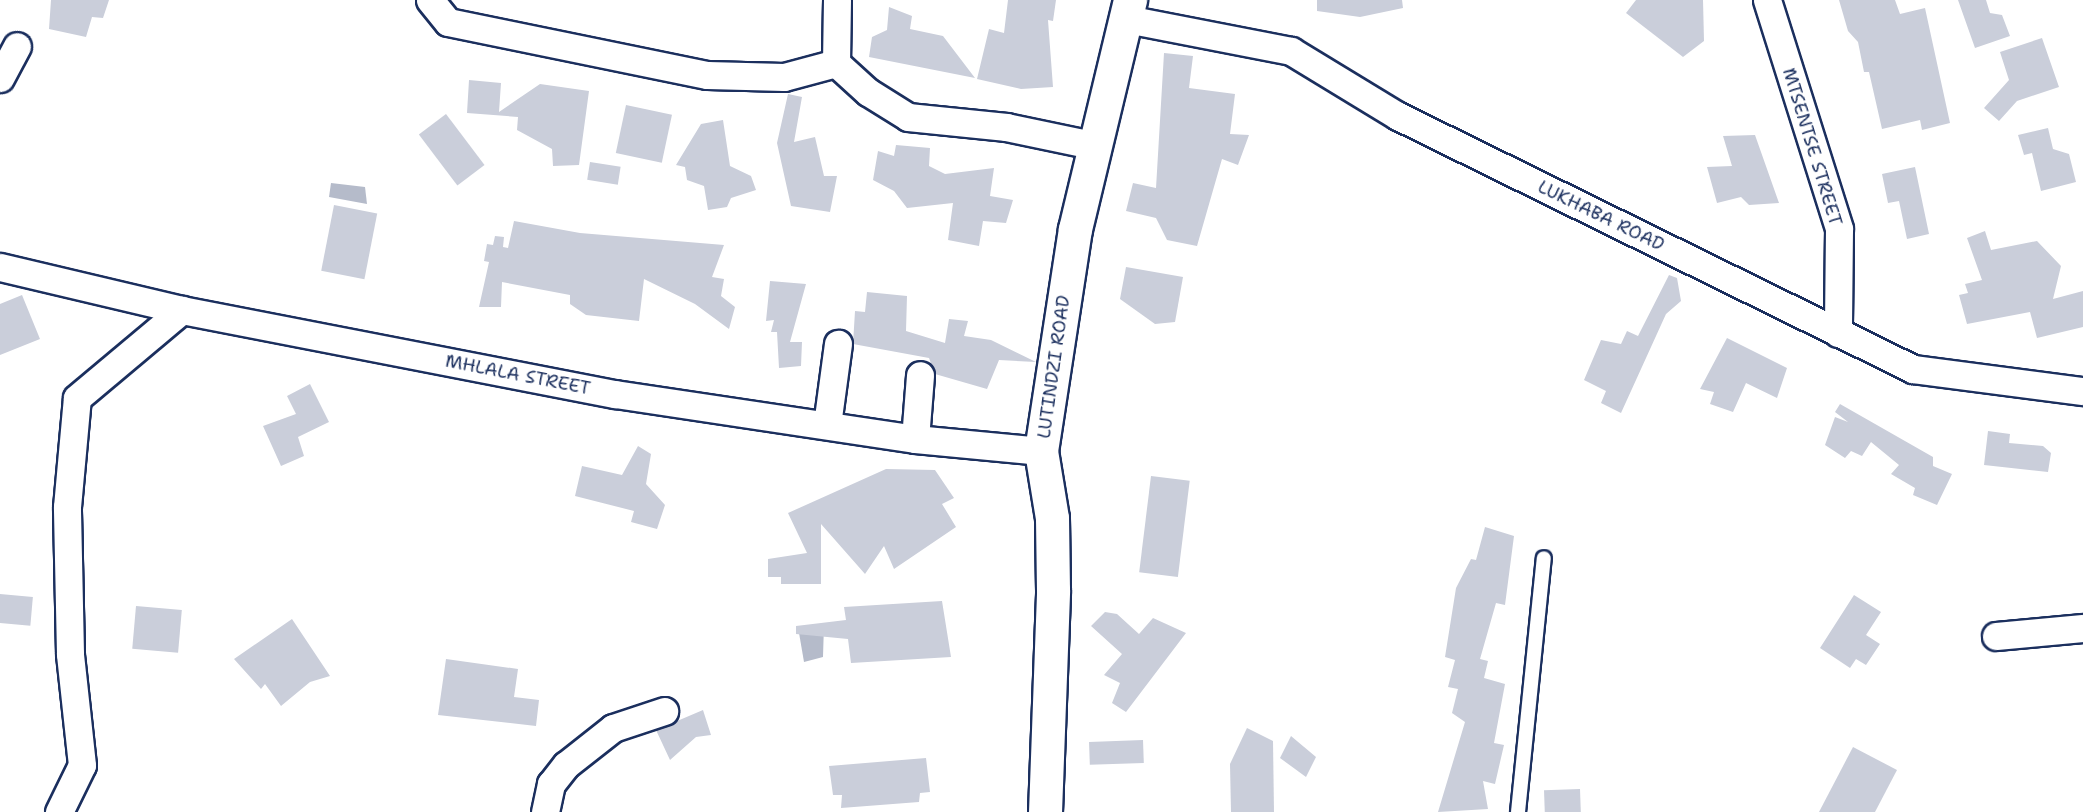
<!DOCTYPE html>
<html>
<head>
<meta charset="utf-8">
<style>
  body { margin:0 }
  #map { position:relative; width:2083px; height:812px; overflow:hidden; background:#fff; font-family:"Shantell Sans",sans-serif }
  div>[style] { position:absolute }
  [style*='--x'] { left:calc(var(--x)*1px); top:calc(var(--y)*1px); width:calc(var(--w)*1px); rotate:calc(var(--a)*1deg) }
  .water>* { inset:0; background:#b5bbca }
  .building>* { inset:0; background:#caceda; transform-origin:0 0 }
  .roads { filter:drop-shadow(2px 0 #1b2f5e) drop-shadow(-2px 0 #1b2f5e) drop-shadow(0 2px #1b2f5e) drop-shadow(0 -2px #1b2f5e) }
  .service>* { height:14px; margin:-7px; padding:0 7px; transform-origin:7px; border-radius:7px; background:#fff }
  .minor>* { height:27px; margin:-13.5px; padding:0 13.5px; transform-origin:13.5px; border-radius:13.5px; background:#fff }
  .tertiary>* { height:33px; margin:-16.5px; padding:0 16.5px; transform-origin:16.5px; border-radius:16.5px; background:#fff }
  span { translate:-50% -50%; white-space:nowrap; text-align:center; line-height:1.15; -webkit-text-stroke:5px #fff; paint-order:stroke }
  .street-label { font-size:18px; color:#1b2f5e }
</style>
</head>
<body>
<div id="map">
  <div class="water">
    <i style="clip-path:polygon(331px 183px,365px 187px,367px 204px,329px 197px)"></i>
    <i style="clip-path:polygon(824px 624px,823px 657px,804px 662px,798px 627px)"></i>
  </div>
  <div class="building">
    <i style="clip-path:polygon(51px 0,109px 0,103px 18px,92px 17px,86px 37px,49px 29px)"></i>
    <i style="clip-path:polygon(1008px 0,1056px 0,1053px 21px,1048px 20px,1053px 87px,1021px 89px,977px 79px,989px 29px,1004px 33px)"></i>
    <i style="clip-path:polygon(1317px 0,1402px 0,1403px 8px,1360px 17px,1317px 11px)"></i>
    <i style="clip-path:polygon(1636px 0,1703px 0,1704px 41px,1683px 57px,1626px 13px)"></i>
    <i style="clip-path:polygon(1839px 0,1895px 0,1900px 14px,1925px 8px,1950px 123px,1922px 130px,1920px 120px,1882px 129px,1869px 72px,1864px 72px,1858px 42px,1848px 31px)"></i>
    <i style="clip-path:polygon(1958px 0,1986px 0,1990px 13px,2002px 15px,2010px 36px,1975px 48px)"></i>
    <i style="clip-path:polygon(889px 7px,912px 16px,910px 29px,943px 36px,975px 78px,869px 57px,872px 37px,887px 30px)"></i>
    <i style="clip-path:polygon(2042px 38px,2059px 87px,2017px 101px,1999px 121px,1984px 108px,2009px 80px,2000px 52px)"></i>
    <i style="clip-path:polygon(1164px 53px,1193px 56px,1189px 88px,1235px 94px,1230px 134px,1249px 135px,1238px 165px,1222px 159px,1197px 246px,1167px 240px,1156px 218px,1126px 211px,1133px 183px,1156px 188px)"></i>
    <i style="clip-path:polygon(469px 80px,501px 83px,499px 112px,540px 84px,589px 91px,579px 165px,553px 166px,552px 149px,517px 130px,518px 117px,467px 113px)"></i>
    <i style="clip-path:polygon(788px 94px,802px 97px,794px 142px,815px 137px,824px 176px,837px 176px,830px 212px,791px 206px,777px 143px)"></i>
    <i style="left:626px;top:105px;width:47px;height:49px;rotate:12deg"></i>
    <i style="left:446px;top:114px;width:64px;height:34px;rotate:53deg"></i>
    <i style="clip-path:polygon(723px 120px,730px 166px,751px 176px,756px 190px,731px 198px,727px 207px,708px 210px,704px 186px,687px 180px,685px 167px,676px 165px,701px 124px)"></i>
    <i style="clip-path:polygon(2048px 128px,2053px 149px,2069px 154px,2076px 182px,2041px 191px,2032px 153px,2024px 155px,2018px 135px)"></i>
    <i style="clip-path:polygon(1755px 135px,1779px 203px,1749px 205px,1741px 197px,1717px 203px,1707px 167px,1732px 166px,1723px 136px)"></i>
    <i style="clip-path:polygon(896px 145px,930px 148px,929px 166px,945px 174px,994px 168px,990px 196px,1013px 200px,1006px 223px,983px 221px,979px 246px,948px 240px,953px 203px,907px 208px,894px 191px,873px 180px,878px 151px,894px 156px)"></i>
    <i style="left:590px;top:162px;width:31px;height:18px;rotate:9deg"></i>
    <i style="clip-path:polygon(1915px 167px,1929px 234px,1907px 239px,1899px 201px,1888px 203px,1882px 174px)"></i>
    <i style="left:334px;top:205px;width:44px;height:67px;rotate:11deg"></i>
    <i style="clip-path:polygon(514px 221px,580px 233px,724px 245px,712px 277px,724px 279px,721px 296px,735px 307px,729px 329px,695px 304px,644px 279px,639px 321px,586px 315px,570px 304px,570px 295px,502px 282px,501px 307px,479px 307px,489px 262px,484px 261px,487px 244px,493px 245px,495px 236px,504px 237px,503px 247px,508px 248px)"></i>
    <i style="clip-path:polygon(1985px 231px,1991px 250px,2037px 241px,2061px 266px,2053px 299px,2083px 291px,2083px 327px,2037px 338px,2030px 312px,1967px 324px,1959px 295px,1968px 293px,1965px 284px,1982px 280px,1967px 238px)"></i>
    <i style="clip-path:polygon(1126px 267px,1183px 277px,1175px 322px,1155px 324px,1120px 299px)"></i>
    <i style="clip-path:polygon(1669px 275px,1677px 278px,1681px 301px,1666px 314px,1621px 413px,1601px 403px,1606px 391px,1584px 380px,1601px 340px,1621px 344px,1627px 331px,1638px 336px)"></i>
    <i style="clip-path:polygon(770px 281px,806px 284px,790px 342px,802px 342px,801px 366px,779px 368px,777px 332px,771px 332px,774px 320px,766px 321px)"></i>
    <i style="clip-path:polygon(867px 292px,907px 296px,906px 331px,945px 343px,949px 319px,968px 321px,964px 336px,991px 340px,1036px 362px,999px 360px,987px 389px,935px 374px,929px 358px,853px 344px,855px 311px,865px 312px)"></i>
    <i style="clip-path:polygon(22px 295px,40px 339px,0 355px,0 304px)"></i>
    <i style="clip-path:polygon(1727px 338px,1787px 368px,1777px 398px,1746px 383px,1733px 412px,1710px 404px,1714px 392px,1700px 389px)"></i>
    <i style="clip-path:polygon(310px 384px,329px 422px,298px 437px,304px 456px,281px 466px,263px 426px,296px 414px,287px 396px)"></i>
    <i style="clip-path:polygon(1840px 404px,1933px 457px,1933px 466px,1952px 474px,1937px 505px,1913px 495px,1915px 488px,1891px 474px,1899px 465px,1871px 442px,1862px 456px,1851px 451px,1845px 458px,1825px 445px,1835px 417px,1848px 422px,1835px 412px)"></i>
    <i style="clip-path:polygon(1988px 431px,2010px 434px,2009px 443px,2043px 446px,2051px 453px,2048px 472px,1984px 465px)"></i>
    <i style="clip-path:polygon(638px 446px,651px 454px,646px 484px,665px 505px,657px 529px,631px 522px,634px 511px,575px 496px,582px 466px,622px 475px)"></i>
    <i style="clip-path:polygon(886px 469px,935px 470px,954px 498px,942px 504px,956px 527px,894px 569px,884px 546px,865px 574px,821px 524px,821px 584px,781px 584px,781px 577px,768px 577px,768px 559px,807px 553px,788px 513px)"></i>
    <i style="left:1151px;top:476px;width:39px;height:97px;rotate:7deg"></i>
    <i style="clip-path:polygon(1485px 527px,1514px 536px,1505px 605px,1496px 603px,1480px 659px,1488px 661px,1484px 678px,1505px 684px,1494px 743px,1504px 745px,1495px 784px,1483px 781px,1488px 809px,1438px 812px,1465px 722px,1452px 713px,1458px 689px,1448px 687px,1455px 660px,1445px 657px,1456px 588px,1471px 559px,1476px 560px)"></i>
    <i style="left:0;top:594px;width:33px;height:29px;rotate:5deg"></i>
    <i style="clip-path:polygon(1854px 595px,1881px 612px,1866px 635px,1880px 644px,1866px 665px,1856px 659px,1850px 668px,1820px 648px)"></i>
    <i style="clip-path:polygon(942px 601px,951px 657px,851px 663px,848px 639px,796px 634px,796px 626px,846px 620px,844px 607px)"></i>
    <i style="left:136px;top:606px;width:46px;height:43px;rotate:5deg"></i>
    <i style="clip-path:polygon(1105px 612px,1117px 614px,1139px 634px,1153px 618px,1186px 633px,1126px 712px,1112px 703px,1120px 683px,1104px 675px,1122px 654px,1091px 626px)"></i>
    <i style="clip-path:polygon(292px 619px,330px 676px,310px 682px,281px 706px,265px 684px,261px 689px,234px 659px)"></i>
    <i style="clip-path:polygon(446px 659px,518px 669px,514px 697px,539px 700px,536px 726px,438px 715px)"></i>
    <i style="clip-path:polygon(703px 710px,711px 735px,696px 737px,670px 760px,656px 730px)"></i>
    <i style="clip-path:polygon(1247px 728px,1273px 741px,1274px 812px,1231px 812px,1230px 764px)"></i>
    <i style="clip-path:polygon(1291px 736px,1316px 757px,1306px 777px,1280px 758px)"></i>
    <i style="left:1143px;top:740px;width:23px;height:54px;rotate:88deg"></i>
    <i style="clip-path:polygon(1853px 747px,1897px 770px,1875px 812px,1819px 812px)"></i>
    <i style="clip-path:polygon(926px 758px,930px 792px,920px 793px,919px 802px,841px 808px,842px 795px,833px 795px,829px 766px)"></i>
    <i style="left:1580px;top:789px;width:23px;height:36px;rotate:88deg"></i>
  </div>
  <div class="roads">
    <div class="service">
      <i style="--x:1518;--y:812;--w:255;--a:-84.2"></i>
    </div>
    <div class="minor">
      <i style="--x:430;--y:0;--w:28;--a:51"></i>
      <i style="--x:448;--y:22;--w:264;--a:11.6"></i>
      <i style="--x:707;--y:75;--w:77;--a:1.5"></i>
      <i style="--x:784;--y:77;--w:54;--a:-15.1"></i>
      <i style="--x:837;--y:0;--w:63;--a:90.9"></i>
      <i style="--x:836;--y:63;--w:43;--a:42.2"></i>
      <i style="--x:868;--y:92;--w:47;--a:32"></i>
      <i style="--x:908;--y:117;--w:99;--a:5.8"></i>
      <i style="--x:1006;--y:127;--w:88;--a:11.8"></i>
      <i style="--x:1767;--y:0;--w:240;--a:72.5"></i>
      <i style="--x:1839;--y:229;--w:104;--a:90.6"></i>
      <i style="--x:1127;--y:19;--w:167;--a:11"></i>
      <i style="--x:1291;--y:51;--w:125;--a:31.3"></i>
      <i style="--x:1398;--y:116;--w:574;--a:26.16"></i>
      <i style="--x:1913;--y:369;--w:171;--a:7.4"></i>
      <i style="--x:0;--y:78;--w:36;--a:-62"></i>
      <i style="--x:0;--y:267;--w:187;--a:13.3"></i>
      <i style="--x:182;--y:310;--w:441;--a:11"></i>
      <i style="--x:615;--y:394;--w:303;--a:8.5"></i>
      <i style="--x:915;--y:439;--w:127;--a:5.4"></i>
      <i style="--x:827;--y:425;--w:82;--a:-82.3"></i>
      <i style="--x:915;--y:439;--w:64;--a:-85.5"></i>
      <i style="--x:1996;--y:636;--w:87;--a:-5.3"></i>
      <i style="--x:59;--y:812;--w:52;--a:-63.9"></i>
      <i style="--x:82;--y:765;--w:112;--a:-96.2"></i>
      <i style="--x:70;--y:654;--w:147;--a:-91.2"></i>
      <i style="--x:67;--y:507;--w:109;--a:-84.8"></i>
      <i style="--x:77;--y:398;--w:137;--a:-40"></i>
      <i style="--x:545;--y:812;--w:29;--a:-78"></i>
      <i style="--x:551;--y:784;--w:24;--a:-52"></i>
      <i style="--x:566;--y:765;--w:60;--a:-38.2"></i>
      <i style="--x:613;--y:728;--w:54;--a:-18.4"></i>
    </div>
    <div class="tertiary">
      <i style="--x:1045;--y:812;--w:222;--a:-87.9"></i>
      <i style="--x:1053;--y:590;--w:72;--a:-90.8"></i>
      <i style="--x:1052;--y:518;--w:68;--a:-99.3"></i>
      <i style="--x:1041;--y:451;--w:225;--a:-81.3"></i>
      <i style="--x:1075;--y:229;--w:236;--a:-76.5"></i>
    </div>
  </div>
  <div class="street-label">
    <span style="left:1812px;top:147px;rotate:73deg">MTSENTSE STREET</span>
    <span style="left:1601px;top:216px;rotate:26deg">LUKHABA ROAD</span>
    <span style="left:1054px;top:367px;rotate:-82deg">LUTINDZI ROAD</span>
    <span style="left:518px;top:375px;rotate:11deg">MHLALA STREET</span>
  </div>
</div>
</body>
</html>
